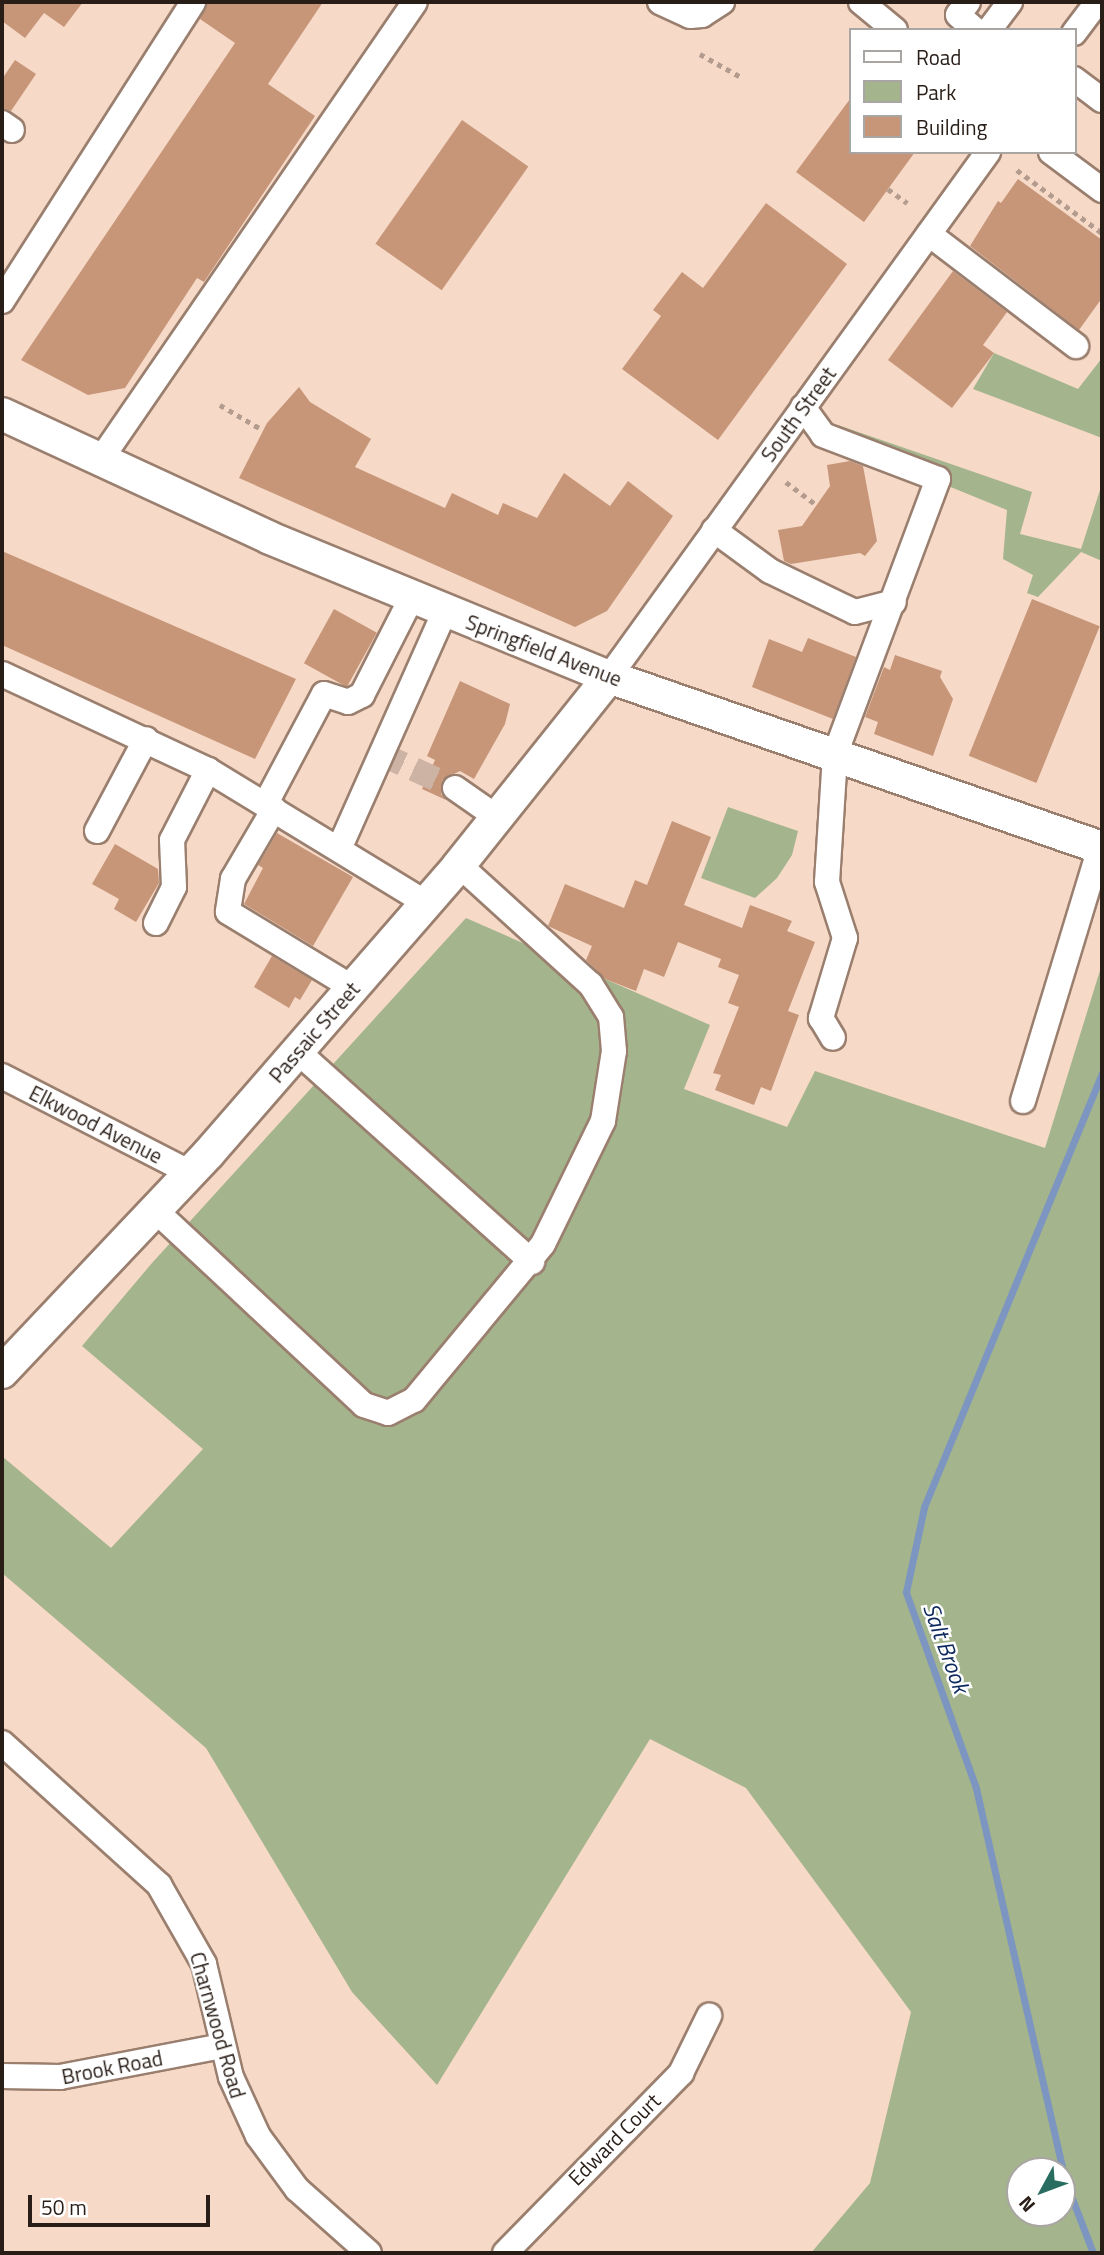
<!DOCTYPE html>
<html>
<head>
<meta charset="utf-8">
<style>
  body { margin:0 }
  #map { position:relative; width:1104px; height:2255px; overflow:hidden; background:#f6d9c7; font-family:"Titillium Web",sans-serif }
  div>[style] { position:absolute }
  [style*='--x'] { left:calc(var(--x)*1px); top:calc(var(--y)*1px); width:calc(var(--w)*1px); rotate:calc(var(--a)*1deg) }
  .green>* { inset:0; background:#a4b48d }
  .stream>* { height:7px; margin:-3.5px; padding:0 3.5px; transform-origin:3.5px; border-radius:3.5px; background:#7c95c1 }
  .building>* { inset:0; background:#c79679; transform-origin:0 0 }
  .minor-tunnel>* { height:24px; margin-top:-12px; transform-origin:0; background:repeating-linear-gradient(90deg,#cdb3a4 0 24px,transparent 0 36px) }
  .path>* { height:4.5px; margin-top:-2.25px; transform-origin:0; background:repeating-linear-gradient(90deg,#b39c8e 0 5px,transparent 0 10px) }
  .roads { filter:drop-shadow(2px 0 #9a7f6f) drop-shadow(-2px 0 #9a7f6f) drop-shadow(0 2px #9a7f6f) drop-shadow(0 -2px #9a7f6f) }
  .minor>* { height:24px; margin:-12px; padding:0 12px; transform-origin:12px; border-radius:12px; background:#fff }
  .major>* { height:32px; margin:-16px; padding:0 16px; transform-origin:16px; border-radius:16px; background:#fff }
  span { translate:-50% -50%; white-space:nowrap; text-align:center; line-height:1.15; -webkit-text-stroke:5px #fff; paint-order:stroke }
  .street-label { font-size:21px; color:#281d17 }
  .water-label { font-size:23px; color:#0c285d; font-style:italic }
  .frame { position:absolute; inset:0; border:4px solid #281d17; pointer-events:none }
  .legend { position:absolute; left:849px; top:28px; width:228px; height:126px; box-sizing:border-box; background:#fff; border:2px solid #a9a5a2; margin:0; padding:9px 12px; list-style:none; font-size:21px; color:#281d17 }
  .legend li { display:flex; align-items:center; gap:14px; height:35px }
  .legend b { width:35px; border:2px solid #a9a5a2 }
  .north { position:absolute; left:1006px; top:2157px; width:70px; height:70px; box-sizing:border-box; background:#fff; border:2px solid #a9a5a2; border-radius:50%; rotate:229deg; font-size:19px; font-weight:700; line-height:28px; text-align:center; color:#281d17 }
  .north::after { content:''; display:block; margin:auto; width:24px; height:32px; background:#286d60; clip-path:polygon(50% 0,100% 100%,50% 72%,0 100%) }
  .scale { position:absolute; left:28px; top:2195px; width:182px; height:32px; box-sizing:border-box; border:4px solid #281d17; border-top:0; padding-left:9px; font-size:21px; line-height:24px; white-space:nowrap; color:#281d17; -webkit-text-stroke:5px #fff; paint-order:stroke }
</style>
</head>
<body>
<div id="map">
  <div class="green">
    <i style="clip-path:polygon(994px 353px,1078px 389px,1102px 358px,1102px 438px,973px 389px)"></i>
    <i style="clip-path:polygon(838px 425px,1032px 492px,1020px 534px,1081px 549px,1102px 484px,1102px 561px,1081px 552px,1038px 597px,1027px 593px,1033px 575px,1003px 559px,1007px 510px,823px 435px)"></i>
    <i style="clip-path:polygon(728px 807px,798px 831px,792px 855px,777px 878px,755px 898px,701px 878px)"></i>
    <i style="clip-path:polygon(evenodd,466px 918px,710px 1025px,684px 1089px,787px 1127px,815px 1071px,1045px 1148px,1102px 964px,1102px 2253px,811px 2253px,870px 2183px,911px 2012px,746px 1788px,650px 1739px,437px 2085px,352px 1992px,206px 1748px,2px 1573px,3px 1457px,111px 1548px,203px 1449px,82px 1346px,152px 1263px,466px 918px,1020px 2171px,1062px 2171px,1062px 2213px,1020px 2213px,1020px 2171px)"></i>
  </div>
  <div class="stream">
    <i style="--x:1093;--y:2253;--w:78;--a:-111"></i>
    <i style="--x:1065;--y:2180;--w:402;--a:-102.8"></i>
    <i style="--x:976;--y:1788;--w:208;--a:-109.7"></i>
    <i style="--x:906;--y:1592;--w:87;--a:-78"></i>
    <i style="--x:924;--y:1507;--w:469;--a:-67.7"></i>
  </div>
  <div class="building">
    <i style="clip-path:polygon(2px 2px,83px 2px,64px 27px,44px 13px,25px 38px,2px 21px)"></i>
    <i style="clip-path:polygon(208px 2px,323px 2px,268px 84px,315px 116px,204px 282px,197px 278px,125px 388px,88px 395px,21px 360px,235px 43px,200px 19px)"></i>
    <i style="clip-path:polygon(15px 60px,36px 74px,11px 111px,2px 108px,2px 79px)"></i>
    <i style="clip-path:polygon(850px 99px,850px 152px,915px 152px,864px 222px,796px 172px)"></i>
    <i style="left:462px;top:120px;width:81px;height:151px;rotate:35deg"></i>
    <i style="clip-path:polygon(1018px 179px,1102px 240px,1102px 298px,1079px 330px,970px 246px,998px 201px,1001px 203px)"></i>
    <i style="clip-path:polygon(766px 203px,847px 264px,718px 440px,622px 369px,661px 316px,653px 310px,682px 272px,703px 288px)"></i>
    <i style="clip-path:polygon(953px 271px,1007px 312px,983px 345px,994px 353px,952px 408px,888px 360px)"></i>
    <i style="clip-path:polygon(299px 387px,310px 402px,371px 439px,355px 467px,445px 508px,452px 493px,498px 515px,503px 503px,537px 518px,564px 473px,610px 506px,628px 481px,673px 516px,607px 611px,575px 627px,239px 478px,267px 423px)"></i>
    <i style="clip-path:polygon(850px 461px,863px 466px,877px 541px,865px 556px,860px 553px,791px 564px,784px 561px,778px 530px,802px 526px,830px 486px,827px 465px)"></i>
    <i style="clip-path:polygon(2px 551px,296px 679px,255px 759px,2px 645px)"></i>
    <i style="left:1032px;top:599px;width:73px;height:169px;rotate:22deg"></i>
    <i style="left:334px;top:609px;width:49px;height:62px;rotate:29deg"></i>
    <i style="clip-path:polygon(808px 638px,856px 657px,833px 719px,752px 687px,769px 639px,802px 652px)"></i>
    <i style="clip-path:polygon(895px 655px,942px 671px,940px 677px,953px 699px,933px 756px,874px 734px,878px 722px,865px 717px,884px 667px,890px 670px)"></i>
    <i style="clip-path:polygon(460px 681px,510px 704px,505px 724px,474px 779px,460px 771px,442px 780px,441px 794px,446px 800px,422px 789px,435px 760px,427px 756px)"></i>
    <i style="clip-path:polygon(672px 821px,711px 837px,684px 905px,742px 928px,750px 905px,792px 921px,787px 931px,815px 942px,788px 1011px,799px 1015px,771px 1091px,761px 1087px,754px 1105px,715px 1090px,721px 1075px,713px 1073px,739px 1007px,728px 1003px,739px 975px,718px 967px,721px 959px,678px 942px,664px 977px,644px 969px,636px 991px,605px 979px,586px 960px,592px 946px,548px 926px,565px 884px,624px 908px,635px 880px,647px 885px)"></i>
    <i style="clip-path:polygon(277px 833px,353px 877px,313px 946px,244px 904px,263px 868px,258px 865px)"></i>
    <i style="clip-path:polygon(115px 844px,158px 869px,159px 883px,136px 922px,114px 909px,119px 899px,92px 884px)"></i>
    <i style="clip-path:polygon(272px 956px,312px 980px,300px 1000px,295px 997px,289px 1008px,254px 987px)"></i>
  </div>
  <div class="minor-tunnel">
    <i style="--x:381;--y:754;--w:81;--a:24.7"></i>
  </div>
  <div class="path">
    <i style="--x:700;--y:54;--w:47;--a:29.3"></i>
    <i style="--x:1017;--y:170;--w:106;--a:36.5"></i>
    <i style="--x:888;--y:189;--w:24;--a:36"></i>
    <i style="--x:220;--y:405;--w:48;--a:30.3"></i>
    <i style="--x:786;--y:482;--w:38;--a:37"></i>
  </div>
  <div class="roads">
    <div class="minor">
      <i style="--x:660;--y:2;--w:33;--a:25"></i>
      <i style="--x:690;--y:16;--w:12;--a:-5"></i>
      <i style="--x:702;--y:15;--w:24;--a:-33"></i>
      <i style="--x:861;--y:2;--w:44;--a:39.5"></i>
      <i style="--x:968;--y:2;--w:16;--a:128"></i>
      <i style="--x:958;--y:15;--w:23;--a:41"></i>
      <i style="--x:989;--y:30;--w:35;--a:-53"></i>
      <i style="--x:1074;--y:33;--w:39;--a:-53"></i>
      <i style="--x:1074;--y:79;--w:35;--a:37"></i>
      <i style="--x:2;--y:123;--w:12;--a:35"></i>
      <i style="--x:1051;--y:152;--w:64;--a:36.7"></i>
      <i style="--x:929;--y:234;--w:185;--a:37.3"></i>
      <i style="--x:2;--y:301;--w:355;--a:-57.4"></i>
      <i style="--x:803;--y:407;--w:34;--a:54"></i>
      <i style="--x:823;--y:435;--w:123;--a:20.9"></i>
      <i style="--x:938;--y:479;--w:295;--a:110.5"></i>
      <i style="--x:835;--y:755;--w:127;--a:93.6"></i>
      <i style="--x:827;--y:882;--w:59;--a:72.2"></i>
      <i style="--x:845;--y:938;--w:84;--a:106.7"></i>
      <i style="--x:821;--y:1018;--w:23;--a:59"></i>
      <i style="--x:101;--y:459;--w:554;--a:-55.51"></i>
      <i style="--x:714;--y:530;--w:69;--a:36.2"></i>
      <i style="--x:770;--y:571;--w:94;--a:25.8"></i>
      <i style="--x:855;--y:612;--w:40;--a:-14.4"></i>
      <i style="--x:2;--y:674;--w:227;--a:25"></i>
      <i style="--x:208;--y:770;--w:255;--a:31.4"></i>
      <i style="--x:609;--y:677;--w:648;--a:-54.17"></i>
      <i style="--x:455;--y:788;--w:52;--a:34.9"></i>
      <i style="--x:266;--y:803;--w:123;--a:-62"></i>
      <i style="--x:324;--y:694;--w:25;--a:18"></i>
      <i style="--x:348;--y:702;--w:16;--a:-27"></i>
      <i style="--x:362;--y:695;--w:110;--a:-63"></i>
      <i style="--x:274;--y:809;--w:81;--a:120.4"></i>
      <i style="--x:233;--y:879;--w:33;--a:99"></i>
      <i style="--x:228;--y:912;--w:146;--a:31.3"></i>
      <i style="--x:97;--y:831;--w:104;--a:-62"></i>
      <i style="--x:339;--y:849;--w:261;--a:-66"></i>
      <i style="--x:156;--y:923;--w:40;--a:-63.4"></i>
      <i style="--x:174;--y:887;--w:47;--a:-92.4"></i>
      <i style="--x:172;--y:840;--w:79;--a:-62.8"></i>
      <i style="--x:297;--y:1051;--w:316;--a:41.9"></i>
      <i style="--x:2;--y:1076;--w:212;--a:27.2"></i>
      <i style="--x:1023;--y:1101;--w:265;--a:-73.1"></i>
      <i style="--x:156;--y:1211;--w:284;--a:43"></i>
      <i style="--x:364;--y:1405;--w:25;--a:18"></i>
      <i style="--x:388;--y:1413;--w:29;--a:-27"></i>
      <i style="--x:414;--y:1400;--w:202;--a:-50.4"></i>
      <i style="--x:543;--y:1244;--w:137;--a:-64"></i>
      <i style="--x:603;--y:1121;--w:71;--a:-81.1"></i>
      <i style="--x:614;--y:1051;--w:34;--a:-95"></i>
      <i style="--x:611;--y:1017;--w:39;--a:-122"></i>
      <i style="--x:590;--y:984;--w:177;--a:-137.7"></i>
      <i style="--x:2;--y:1743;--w:212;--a:42.1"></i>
      <i style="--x:159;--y:1885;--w:91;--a:60.3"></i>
      <i style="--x:204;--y:1964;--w:116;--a:76.6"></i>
      <i style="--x:231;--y:2077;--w:65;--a:65.4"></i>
      <i style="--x:258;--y:2136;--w:66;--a:53.7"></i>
      <i style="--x:297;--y:2189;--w:96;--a:41.6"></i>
      <i style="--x:2;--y:2076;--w:58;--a:1"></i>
      <i style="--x:60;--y:2077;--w:165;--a:-10.8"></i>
      <i style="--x:505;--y:2253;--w:252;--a:-45.6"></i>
      <i style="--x:681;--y:2073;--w:64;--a:-63.8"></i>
    </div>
    <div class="major">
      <i style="--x:2;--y:414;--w:295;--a:24.8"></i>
      <i style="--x:270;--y:538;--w:366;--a:22.3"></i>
      <i style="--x:609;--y:677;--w:522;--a:19.13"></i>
      <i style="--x:2;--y:1372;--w:301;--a:-46.6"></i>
      <i style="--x:209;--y:1153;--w:381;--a:-49"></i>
      <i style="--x:459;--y:865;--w:241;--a:-51.4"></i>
    </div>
  </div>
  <div class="street-label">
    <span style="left:798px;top:414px;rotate:-54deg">South Street</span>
    <span style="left:544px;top:650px;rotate:21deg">Springfield Avenue</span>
    <span style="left:314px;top:1032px;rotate:-49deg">Passaic Street</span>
    <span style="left:96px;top:1124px;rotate:27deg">Elkwood Avenue</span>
    <span style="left:218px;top:2025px;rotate:74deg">Charnwood Road</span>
    <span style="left:112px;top:2067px;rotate:-11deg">Brook Road</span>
    <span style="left:614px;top:2139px;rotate:-45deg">Edward Court</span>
  </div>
  <div class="water-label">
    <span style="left:946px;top:1648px;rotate:70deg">Salt Brook</span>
  </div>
  <div class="frame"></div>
  <ul class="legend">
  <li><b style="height:9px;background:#fff"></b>Road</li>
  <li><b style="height:19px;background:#a4b48d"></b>Park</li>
  <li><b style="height:19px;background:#c79679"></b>Building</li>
  </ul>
  <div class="north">N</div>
  <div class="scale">50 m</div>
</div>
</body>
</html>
